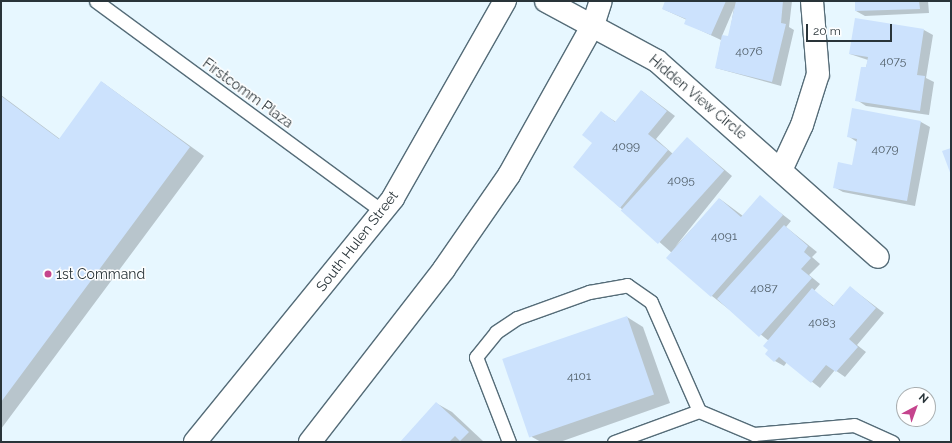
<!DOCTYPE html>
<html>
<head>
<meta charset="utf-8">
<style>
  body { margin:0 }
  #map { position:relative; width:952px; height:443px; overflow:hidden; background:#e7f7ff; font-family:Raleway,sans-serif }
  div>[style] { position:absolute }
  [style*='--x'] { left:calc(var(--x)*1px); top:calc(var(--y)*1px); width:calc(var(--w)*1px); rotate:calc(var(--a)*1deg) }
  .shadow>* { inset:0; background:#0003 }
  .building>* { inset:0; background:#cce2fd; transform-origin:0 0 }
  .roads { filter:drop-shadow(1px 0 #556c78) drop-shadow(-1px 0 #556c78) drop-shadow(0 1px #556c78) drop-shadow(0 -1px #556c78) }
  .lane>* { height:13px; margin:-6.5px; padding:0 6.5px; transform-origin:6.5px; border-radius:6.5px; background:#fff }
  .street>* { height:22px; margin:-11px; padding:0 11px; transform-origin:11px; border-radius:11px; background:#fff }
  .secondary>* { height:22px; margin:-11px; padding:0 11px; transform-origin:11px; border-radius:11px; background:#fff }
  .dots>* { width:11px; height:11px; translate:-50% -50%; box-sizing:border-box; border:2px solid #fff; border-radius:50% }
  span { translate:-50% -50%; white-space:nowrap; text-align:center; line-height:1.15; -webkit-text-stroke:3px #fff; paint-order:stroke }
  .number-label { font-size:12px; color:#52606a }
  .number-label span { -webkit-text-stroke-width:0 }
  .street-label { font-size:14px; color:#293439 }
  .poi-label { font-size:14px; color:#293439 }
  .left { translate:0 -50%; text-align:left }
  .frame { position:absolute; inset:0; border:2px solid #293439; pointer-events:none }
  .north { position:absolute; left:896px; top:387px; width:40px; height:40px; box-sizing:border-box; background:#fff; border:1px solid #a9aeb0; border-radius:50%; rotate:41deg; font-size:11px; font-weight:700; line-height:16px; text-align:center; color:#293439 }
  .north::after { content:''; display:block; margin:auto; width:14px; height:18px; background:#c5448d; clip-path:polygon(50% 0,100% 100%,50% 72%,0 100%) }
  .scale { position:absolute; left:806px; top:24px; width:86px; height:18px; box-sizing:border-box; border:2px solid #293439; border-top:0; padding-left:5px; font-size:12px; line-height:14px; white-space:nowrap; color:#293439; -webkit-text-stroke:3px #fff; paint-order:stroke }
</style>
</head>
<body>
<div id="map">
  <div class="shadow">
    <i style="clip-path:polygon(evenodd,667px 1px,792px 1px,789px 27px,794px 30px,781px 86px,716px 68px,722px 36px,721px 40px,685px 23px,687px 20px,663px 9px,667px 1px,734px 8px,729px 37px,722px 36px,734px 8px)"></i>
    <i style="clip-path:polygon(856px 1px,928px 1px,929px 13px,865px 16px,856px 11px)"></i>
    <i style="clip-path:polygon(924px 30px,933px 35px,926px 78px,934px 82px,929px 115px,866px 106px,857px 100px,868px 60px,850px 54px)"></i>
    <i style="clip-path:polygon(102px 82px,204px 156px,1px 429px,1px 95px,60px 139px)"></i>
    <i style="clip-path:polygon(642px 91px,675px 116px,656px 139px,673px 154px,687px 138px,732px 176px,675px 247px,720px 199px,743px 216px,760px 197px,791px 221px,786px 227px,817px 252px,812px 257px,820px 264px,809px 275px,820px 284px,814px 291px,834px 306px,850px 287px,884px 313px,857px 345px,866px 352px,845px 377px,835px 370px,820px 388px,787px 362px,784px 366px,775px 361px,769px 341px,712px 296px,672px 253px,574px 167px,593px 143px,602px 113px,616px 122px)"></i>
    <i style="clip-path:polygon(921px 122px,930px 127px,915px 206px,843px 192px,834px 187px,853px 166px,857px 142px,848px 136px)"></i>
    <i style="clip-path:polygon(627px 317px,643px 327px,670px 403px,560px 442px,541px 442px,532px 437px,505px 361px)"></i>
    <i style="clip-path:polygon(436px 403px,452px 412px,484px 442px,401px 442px)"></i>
  </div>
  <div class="building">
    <i style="clip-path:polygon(665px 1px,726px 1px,711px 35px,684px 24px,686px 19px,662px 9px)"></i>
    <i style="clip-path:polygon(736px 1px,783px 1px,781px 23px,786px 24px,772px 82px,715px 68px,722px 35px,728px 36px)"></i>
    <i style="clip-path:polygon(855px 1px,919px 1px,920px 9px,855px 11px)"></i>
    <i style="clip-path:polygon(855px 18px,924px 29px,917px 75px,925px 76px,920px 111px,855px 101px,861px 67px,866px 67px,868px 57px,849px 54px)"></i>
    <i style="clip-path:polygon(101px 81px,190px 147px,1px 402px,1px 96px,59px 139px)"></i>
    <i style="clip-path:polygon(641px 90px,667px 111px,648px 134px,668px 150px,620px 208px,573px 167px,592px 143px,582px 135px,601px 111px,615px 122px)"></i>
    <i style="clip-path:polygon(852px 108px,921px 121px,907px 201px,833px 188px,838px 162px,852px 165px,857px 139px,847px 137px)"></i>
    <i style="left:687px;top:137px;width:50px;height:99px;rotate:42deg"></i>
    <i style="clip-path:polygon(951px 148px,951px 175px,942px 151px)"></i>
    <i style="clip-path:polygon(760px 195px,783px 215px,711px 297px,666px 258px,719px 198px,741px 217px)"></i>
    <i style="clip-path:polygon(784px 225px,808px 246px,804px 252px,811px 258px,801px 269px,812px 278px,759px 337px,717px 299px)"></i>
    <i style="clip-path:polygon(850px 286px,876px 308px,849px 339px,858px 347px,836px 372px,826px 365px,811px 383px,779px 357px,774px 362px,765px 354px,768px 350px,763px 346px,812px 288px,833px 306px)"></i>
    <i style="left:627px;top:316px;width:83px;height:132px;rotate:71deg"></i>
    <i style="clip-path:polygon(436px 402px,469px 432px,460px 441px,455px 436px,449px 442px,400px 442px)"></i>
  </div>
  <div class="roads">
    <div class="lane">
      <i style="--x:96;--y:1;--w:355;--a:36.3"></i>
      <i style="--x:509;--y:442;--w:91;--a:-111.2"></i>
      <i style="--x:476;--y:357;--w:32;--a:-51"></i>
      <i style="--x:496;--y:332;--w:25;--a:-34"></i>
      <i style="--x:517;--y:318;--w:77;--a:-19.9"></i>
      <i style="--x:589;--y:292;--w:39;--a:-10"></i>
      <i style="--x:627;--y:285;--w:29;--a:35"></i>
      <i style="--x:651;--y:302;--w:119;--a:66.2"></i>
      <i style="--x:699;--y:411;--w:60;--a:22.7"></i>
      <i style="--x:754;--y:434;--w:100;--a:-5.1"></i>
      <i style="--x:854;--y:425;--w:42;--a:24.1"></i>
      <i style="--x:614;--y:442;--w:90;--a:-20"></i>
    </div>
    <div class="street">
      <i style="--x:546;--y:1;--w:126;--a:28.4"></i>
      <i style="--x:657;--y:61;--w:295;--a:41.6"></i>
      <i style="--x:782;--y:168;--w:47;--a:-65.1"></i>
      <i style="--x:802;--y:125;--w:53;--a:-72.6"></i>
      <i style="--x:818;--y:74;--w:73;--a:-94.7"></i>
    </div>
    <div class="secondary">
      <i style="--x:195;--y:442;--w:314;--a:-50.9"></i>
      <i style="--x:393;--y:198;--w:227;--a:-60.4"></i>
      <i style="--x:310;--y:442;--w:219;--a:-52.2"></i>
      <i style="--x:444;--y:269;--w:114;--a:-55.3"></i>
      <i style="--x:509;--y:175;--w:172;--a:-60.8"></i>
      <i style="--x:593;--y:25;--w:25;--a:-72"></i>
    </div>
  </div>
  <div class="dots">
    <i style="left:48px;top:274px;background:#c5448d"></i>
  </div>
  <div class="number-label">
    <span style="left:749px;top:52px">4076</span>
    <span style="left:893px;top:62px">4075</span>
    <span style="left:626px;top:147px">4099</span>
    <span style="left:885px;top:150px">4079</span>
    <span style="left:681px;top:181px">4095</span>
    <span style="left:724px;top:237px">4091</span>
    <span style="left:764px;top:289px">4087</span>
    <span style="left:822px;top:323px">4083</span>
    <span style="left:579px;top:377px">4101</span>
  </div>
  <div class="street-label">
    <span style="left:248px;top:93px;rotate:36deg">Firstcomm Plaza</span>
    <span style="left:698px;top:97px;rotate:40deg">Hidden View Circle</span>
    <span style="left:357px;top:241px;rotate:-52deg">South Hulen Street</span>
  </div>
  <div class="poi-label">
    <span class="left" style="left:56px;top:274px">1st Command</span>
  </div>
  <div class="frame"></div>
  <div class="north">N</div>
  <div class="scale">20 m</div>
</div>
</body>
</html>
